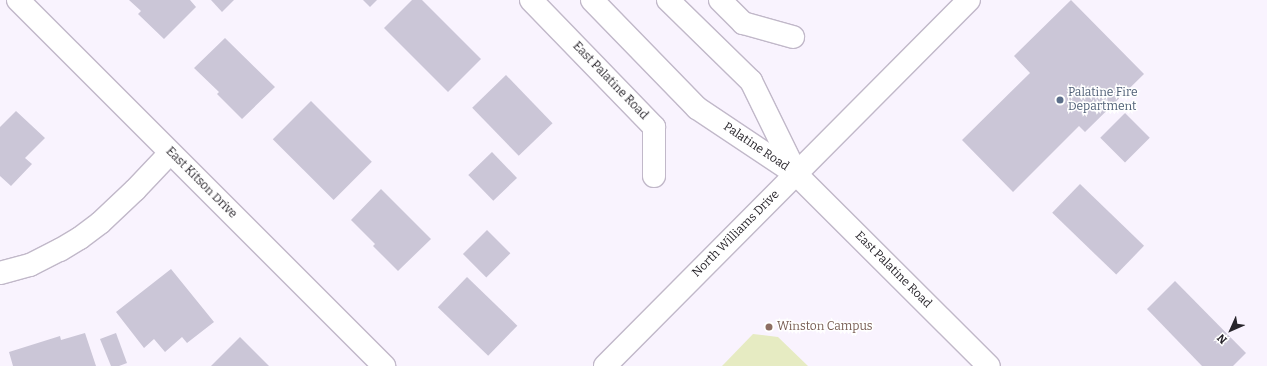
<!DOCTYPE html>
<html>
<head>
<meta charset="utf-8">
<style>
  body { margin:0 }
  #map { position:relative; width:1267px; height:366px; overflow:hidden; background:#f9f3fe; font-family:Bitter,serif }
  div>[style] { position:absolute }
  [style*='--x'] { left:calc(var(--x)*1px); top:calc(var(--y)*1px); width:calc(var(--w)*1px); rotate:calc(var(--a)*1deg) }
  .green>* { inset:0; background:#e6ebc2 }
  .building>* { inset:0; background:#cbc6d7; transform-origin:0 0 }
  .roads { filter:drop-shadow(1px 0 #c1b8c9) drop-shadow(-1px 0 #c1b8c9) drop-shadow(0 1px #c1b8c9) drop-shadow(0 -1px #c1b8c9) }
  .street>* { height:22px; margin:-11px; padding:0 11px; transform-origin:11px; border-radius:11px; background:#fff }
  .primary>* { height:22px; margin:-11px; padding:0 11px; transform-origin:11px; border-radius:11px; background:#fff }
  .dots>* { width:11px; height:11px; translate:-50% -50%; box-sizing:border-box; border:2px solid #fff; border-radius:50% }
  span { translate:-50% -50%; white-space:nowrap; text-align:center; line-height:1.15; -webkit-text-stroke:3px #fff; paint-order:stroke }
  .street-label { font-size:12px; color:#28252b }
  .service-label { font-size:12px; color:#4e5e75 }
  .left { translate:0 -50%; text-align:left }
  .education-label { font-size:12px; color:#785e54 }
  .north { position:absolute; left:1211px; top:310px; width:40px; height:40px; -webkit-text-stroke:3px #fff; paint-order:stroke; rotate:225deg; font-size:11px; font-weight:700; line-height:16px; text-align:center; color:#28252b }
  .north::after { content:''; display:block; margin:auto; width:14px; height:18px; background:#28252b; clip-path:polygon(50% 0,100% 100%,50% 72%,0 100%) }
</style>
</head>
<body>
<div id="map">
  <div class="green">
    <i style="clip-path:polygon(753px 334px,778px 337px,808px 366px,722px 366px)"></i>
  </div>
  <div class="building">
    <i style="clip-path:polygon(129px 0,190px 0,196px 7px,164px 39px,138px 14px,141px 11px)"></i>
    <i style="clip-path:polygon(211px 0,234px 0,222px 12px)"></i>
    <i style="clip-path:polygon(363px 0,377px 0,370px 7px)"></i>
    <i style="clip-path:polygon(412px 0,422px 0,481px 59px,448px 92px,384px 28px)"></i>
    <i style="clip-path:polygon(1071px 0,1144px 74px,1085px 132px,1079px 126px,1013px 192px,962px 140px,1030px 73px,1014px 56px)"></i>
    <i style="clip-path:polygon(225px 38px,275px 87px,242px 119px,217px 94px,219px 92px,194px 68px)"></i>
    <i style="left:506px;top:75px;width:67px;height:47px;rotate:46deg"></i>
    <i style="left:311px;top:101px;width:86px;height:54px;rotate:45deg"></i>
    <i style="clip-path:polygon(16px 111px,45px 138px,25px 158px,32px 164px,11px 186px,0 176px,0 127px)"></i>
    <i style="left:1125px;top:113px;width:35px;height:35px;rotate:45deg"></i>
    <i style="left:492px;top:152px;width:36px;height:33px;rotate:46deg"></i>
    <i style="left:1080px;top:184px;width:89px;height:40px;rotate:44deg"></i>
    <i style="clip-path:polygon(381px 189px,431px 239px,398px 271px,373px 246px,375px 244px,351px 220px)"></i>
    <i style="left:487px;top:230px;width:33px;height:34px;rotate:45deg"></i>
    <i style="clip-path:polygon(171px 269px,214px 322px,187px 343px,182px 337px,165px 352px,154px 339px,144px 348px,116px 312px)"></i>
    <i style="left:467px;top:277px;width:70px;height:42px;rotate:44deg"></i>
    <i style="clip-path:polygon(1175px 281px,1246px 353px,1233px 366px,1202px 366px,1147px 309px)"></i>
    <i style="clip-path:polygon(85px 333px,96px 366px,13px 366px,9px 352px,60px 336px,61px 340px)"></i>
    <i style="clip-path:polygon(116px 333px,127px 363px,119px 366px,111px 366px,100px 339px)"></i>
    <i style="clip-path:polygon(240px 337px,269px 366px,211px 366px)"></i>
  </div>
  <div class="roads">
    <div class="street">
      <i style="--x:18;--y:0;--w:518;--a:45"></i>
      <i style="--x:531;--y:0;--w:177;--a:45.9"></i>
      <i style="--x:654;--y:127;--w:49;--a:90"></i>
      <i style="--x:720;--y:0;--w:33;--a:45"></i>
      <i style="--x:743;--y:23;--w:52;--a:15.6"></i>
      <i style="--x:0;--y:273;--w:31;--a:-15"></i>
      <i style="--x:30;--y:265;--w:34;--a:-27"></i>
      <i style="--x:60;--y:250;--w:23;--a:-31"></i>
      <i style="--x:80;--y:238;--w:25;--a:-37"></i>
      <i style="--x:100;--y:223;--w:48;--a:-43.3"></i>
      <i style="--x:135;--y:190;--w:51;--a:-46.6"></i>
      <i style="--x:605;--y:366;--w:516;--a:-45.16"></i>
    </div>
    <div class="primary">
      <i style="--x:592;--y:0;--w:151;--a:45.8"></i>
      <i style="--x:697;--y:108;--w:119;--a:33.7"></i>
      <i style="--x:796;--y:174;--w:272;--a:44.9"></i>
      <i style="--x:668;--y:0;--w:116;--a:44.3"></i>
      <i style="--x:751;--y:81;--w:102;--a:63.9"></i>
    </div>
  </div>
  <div class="dots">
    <i style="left:1060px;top:100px;background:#5c6f8a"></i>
    <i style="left:769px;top:327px;background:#8d6e63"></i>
  </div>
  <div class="street-label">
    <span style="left:610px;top:81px;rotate:46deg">East Palatine Road</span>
    <span style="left:756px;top:147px;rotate:34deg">Palatine Road</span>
    <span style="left:201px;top:183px;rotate:45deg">East Kitson Drive</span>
    <span style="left:736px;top:234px;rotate:-45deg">North Williams Drive</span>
    <span style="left:893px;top:270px;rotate:45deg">East Palatine Road</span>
  </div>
  <div class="service-label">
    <span class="left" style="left:1068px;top:100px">Palatine Fire<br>Department</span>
  </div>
  <div class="education-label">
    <span class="left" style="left:777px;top:327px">Winston Campus</span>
  </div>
  <div class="north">N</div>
</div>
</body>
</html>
